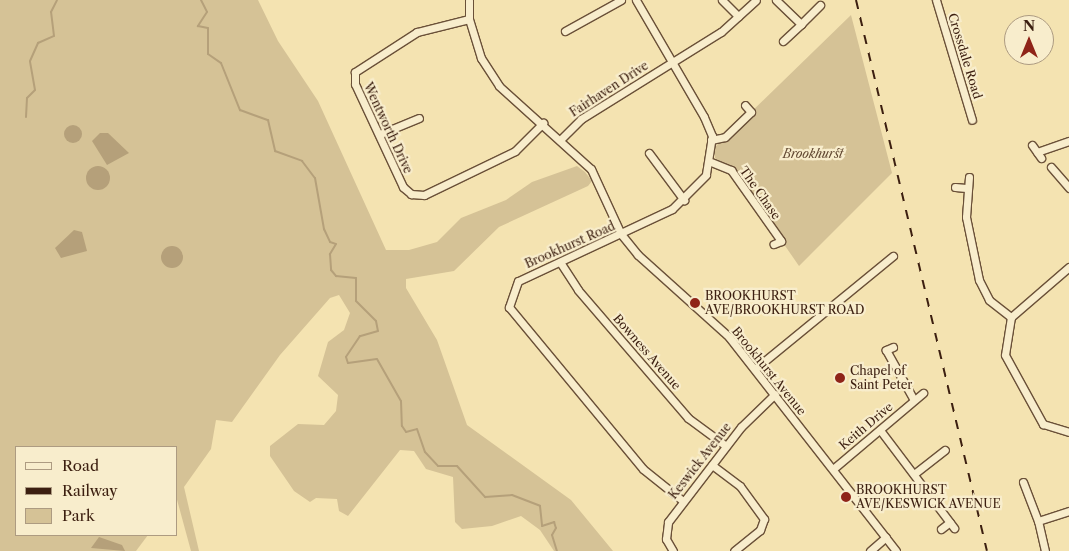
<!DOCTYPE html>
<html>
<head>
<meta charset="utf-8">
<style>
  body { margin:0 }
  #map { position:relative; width:1069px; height:551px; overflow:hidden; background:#f4e3b1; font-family:"Libre Caslon Text",serif }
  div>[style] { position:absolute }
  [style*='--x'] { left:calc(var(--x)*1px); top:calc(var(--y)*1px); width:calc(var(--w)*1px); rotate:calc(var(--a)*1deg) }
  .green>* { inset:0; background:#d5c296 }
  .water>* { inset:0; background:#b5a07a }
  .round { border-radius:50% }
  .stream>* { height:2px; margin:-1px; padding:0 1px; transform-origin:1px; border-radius:1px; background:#b5a07a }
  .roads { filter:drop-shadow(1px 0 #6a5038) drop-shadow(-1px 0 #6a5038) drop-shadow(0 1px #6a5038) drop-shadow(0 -1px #6a5038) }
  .minor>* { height:7px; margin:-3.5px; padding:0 3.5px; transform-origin:3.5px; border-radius:3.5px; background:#f8edcc }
  .rail>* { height:2px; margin-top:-1px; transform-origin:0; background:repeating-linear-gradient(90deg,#3c1f10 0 9px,transparent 0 18px) }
  .dots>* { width:14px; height:14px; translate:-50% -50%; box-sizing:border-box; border:2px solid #f8edcc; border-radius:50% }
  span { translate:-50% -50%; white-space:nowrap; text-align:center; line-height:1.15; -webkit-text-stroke:4.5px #f8edcc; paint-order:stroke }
  .street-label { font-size:12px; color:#3c1f10 }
  .park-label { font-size:12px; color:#624832; font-style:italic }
  .poi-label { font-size:12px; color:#3c1f10 }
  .left { translate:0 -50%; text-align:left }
  .legend { position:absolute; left:15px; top:446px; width:162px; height:90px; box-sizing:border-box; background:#f8edcc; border:1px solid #ad9b81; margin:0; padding:6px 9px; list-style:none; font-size:15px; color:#3c1f10 }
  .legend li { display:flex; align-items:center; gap:10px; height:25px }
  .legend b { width:25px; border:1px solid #ad9b81 }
  .north { position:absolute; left:1004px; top:15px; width:50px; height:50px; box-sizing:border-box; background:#f8edcc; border:1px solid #ad9b81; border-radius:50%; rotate:0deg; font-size:14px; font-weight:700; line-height:20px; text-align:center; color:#3c1f10 }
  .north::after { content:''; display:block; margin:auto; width:18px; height:22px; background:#8f2418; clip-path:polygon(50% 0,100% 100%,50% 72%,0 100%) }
</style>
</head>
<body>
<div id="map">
  <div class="green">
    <i style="clip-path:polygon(0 0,258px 0,278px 41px,318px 101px,386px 250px,409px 250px,437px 242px,461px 218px,506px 200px,532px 182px,577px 166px,585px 172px,592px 181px,588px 186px,499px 227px,454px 271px,406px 279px,406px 288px,437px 340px,467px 425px,571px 500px,613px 551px,554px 551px,540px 530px,521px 516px,492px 526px,462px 529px,455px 522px,453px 477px,426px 469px,414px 451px,400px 450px,348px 516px,339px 511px,337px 499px,316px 498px,310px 502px,294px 491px,270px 456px,270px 446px,298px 424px,324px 425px,336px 411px,338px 395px,318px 376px,328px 342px,344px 330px,350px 313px,339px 295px,330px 298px,280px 355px,232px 422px,216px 420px,211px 449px,184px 487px,199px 551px,191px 551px,176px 496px,176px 447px,16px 447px,16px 535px,148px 535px,136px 551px,0 551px)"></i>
    <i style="clip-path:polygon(851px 15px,892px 173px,799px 266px,732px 169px,715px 158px,715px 147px)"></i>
  </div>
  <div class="water">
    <i class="round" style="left:64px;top:125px;width:18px;height:18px"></i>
    <i style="clip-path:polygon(100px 133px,108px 133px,129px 153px,107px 165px,92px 141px)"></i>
    <i class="round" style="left:86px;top:166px;width:24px;height:24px"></i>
    <i style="clip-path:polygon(74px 230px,82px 232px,87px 251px,61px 258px,55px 248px)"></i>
    <i class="round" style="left:161px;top:246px;width:22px;height:22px"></i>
    <i style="clip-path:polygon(99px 537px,122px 545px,125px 551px,91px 548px)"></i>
  </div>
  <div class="stream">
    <i style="--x:201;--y:0;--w:13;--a:63"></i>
    <i style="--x:207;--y:12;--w:17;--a:123"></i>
    <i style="--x:198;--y:26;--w:10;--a:11"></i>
    <i style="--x:208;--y:28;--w:26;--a:90"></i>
    <i style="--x:208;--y:54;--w:16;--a:35"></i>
    <i style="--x:221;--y:63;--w:51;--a:68"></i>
    <i style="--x:240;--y:110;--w:30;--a:20"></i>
    <i style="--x:268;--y:120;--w:32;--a:77"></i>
    <i style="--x:275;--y:151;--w:29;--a:20"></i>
    <i style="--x:302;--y:161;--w:21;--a:53"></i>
    <i style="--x:315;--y:178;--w:52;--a:80"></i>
    <i style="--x:324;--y:229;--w:14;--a:65"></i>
    <i style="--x:330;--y:242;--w:6;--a:18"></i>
    <i style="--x:336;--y:244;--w:12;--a:121"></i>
    <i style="--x:330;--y:254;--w:16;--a:86"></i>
    <i style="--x:331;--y:270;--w:8;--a:50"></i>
    <i style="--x:336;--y:276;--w:20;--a:6"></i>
    <i style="--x:356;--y:278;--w:23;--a:90"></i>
    <i style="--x:356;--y:301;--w:28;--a:45"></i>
    <i style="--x:376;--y:321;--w:10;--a:79"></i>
    <i style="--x:378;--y:331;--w:19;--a:164"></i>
    <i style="--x:360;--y:336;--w:25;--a:124"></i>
    <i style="--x:346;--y:357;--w:6;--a:72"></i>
    <i style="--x:348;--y:363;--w:29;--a:-8"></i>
    <i style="--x:377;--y:359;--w:48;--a:60.3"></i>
    <i style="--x:401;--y:401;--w:25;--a:88"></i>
    <i style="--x:402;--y:426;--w:7;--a:56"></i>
    <i style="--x:406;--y:432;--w:11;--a:-15"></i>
    <i style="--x:417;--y:429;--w:24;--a:71"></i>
    <i style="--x:425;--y:452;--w:19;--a:47"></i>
    <i style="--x:438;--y:466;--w:19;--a:0"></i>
    <i style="--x:457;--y:466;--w:42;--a:47.9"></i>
    <i style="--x:485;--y:497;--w:27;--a:-4"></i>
    <i style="--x:512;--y:495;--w:30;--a:21"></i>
    <i style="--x:540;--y:506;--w:20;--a:84"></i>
    <i style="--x:542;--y:526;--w:13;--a:-18"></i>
    <i style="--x:554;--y:522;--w:6;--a:72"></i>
    <i style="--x:556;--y:528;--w:8;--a:120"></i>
    <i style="--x:552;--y:535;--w:17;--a:73"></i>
    <i style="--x:26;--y:117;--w:19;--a:-87"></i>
    <i style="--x:27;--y:98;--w:11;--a:-45"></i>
    <i style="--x:35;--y:90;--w:29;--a:-100"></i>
    <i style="--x:30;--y:61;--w:20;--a:-66"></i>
    <i style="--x:38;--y:43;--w:17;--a:-24"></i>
    <i style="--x:54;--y:36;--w:24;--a:-97"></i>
    <i style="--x:51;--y:12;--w:13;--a:-63"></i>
  </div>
  <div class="roads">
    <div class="minor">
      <i style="--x:469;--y:0;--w:19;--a:90"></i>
      <i style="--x:469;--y:19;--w:41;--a:72.9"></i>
      <i style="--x:481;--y:58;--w:33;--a:57"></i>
      <i style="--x:499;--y:86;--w:124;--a:42.1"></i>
      <i style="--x:591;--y:169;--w:72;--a:65.2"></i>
      <i style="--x:621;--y:234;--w:27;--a:51"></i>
      <i style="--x:638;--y:255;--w:122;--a:42"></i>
      <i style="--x:729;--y:337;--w:271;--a:52"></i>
      <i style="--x:636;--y:0;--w:135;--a:59.8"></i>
      <i style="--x:704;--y:117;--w:21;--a:67"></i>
      <i style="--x:712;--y:136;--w:39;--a:99"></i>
      <i style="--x:706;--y:175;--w:48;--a:135"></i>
      <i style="--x:672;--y:209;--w:170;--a:154.9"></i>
      <i style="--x:518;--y:281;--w:28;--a:109"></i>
      <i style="--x:509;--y:307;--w:210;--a:50.4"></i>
      <i style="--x:643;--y:469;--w:51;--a:38.7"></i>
      <i style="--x:722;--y:0;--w:23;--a:45"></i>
      <i style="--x:776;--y:0;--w:35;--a:44"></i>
      <i style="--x:801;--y:24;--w:27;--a:-45"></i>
      <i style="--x:936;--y:0;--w:125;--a:73.3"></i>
      <i style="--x:469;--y:19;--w:54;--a:166"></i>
      <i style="--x:417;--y:32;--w:74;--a:147.2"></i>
      <i style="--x:355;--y:72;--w:12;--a:90"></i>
      <i style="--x:355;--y:84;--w:114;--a:65"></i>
      <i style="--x:403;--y:187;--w:11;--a:41"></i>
      <i style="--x:411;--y:194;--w:13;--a:4"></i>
      <i style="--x:424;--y:195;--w:101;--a:-25.8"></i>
      <i style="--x:515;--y:151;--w:40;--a:-45"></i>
      <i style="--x:565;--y:31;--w:64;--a:-29"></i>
      <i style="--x:783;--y:41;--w:25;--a:-43"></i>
      <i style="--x:380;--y:134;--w:42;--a:-22.3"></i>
      <i style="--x:562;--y:138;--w:27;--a:-45"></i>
      <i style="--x:581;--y:119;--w:165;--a:-31.9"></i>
      <i style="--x:721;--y:32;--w:47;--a:-42.4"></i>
      <i style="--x:711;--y:140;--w:14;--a:-12"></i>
      <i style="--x:725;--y:137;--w:36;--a:-44"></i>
      <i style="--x:751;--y:112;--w:9;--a:-131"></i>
      <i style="--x:1032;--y:145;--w:16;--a:55"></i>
      <i style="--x:1037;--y:152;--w:34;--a:-19"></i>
      <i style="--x:649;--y:153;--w:59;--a:53.3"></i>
      <i style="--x:711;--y:162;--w:22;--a:22"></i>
      <i style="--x:731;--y:170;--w:87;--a:54.8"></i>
      <i style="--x:781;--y:241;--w:8;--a:157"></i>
      <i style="--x:1051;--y:167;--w:28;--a:49"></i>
      <i style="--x:969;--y:177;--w:40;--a:94.3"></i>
      <i style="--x:966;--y:217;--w:64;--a:78.3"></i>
      <i style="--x:979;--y:280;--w:22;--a:63"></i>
      <i style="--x:989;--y:300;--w:28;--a:38"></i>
      <i style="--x:955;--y:187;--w:11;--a:5"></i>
      <i style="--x:560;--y:262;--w:33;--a:57"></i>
      <i style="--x:578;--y:290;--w:169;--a:49.3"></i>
      <i style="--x:688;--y:418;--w:47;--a:36.4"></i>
      <i style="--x:1069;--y:267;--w:77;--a:139.2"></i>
      <i style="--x:1011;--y:317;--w:38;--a:99"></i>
      <i style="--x:1005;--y:355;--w:79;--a:61.2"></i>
      <i style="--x:1043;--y:424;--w:27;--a:17"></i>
      <i style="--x:893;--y:347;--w:8;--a:157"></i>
      <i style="--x:886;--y:350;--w:57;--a:60.8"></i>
      <i style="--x:756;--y:368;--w:177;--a:-39.3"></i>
      <i style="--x:880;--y:430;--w:123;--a:52.9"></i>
      <i style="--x:712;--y:465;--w:35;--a:37"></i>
      <i style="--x:740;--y:486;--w:41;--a:54"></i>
      <i style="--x:764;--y:519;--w:12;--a:110"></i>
      <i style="--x:760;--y:530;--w:33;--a:141"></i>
      <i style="--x:833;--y:469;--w:118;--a:-40.2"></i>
      <i style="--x:914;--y:474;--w:39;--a:-38"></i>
      <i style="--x:1023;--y:482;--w:42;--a:69"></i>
      <i style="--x:941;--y:529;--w:11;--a:-38"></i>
      <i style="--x:673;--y:551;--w:14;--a:-120"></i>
      <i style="--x:666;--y:539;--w:17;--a:-83"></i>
      <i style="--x:668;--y:522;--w:120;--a:-52.5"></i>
      <i style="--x:741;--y:427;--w:47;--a:-44.1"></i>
      <i style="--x:870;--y:551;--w:21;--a:-41"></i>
      <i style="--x:1045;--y:551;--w:31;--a:-103"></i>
      <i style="--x:1038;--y:521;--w:33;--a:-18"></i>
    </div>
  </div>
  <div class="rail">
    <i style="--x:856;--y:0;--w:566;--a:76.63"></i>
  </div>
  <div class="dots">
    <i style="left:695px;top:303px;background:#8f2418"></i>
    <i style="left:840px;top:378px;background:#8f2418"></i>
    <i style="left:846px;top:497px;background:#8f2418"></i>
  </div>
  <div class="street-label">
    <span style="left:965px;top:56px;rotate:73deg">Crossdale Road</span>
    <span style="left:609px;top:89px;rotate:-33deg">Fairhaven Drive</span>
    <span style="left:388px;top:128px;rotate:65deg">Wentworth Drive</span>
    <span style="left:760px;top:193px;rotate:55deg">The Chase</span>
    <span style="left:570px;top:245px;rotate:-24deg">Brookhurst Road</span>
    <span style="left:647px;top:352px;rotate:49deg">Bowness Avenue</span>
    <span style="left:769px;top:371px;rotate:51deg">Brookhurst Avenue</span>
    <span style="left:866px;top:426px;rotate:-40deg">Keith Drive</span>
    <span style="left:700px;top:461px;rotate:-52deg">Keswick Avenue</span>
  </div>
  <div class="park-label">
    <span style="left:813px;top:154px">Brookhurst</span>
  </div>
  <div class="poi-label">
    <span class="left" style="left:705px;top:303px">BROOKHURST<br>AVE/BROOKHURST ROAD</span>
    <span class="left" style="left:850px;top:378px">Chapel of<br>Saint Peter</span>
    <span class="left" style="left:856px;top:497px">BROOKHURST<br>AVE/KESWICK AVENUE</span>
  </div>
  <ul class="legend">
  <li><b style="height:6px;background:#f8edcc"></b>Road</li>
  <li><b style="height:6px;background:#3c1f10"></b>Railway</li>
  <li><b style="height:14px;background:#d5c296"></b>Park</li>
  </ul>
  <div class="north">N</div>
</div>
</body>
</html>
